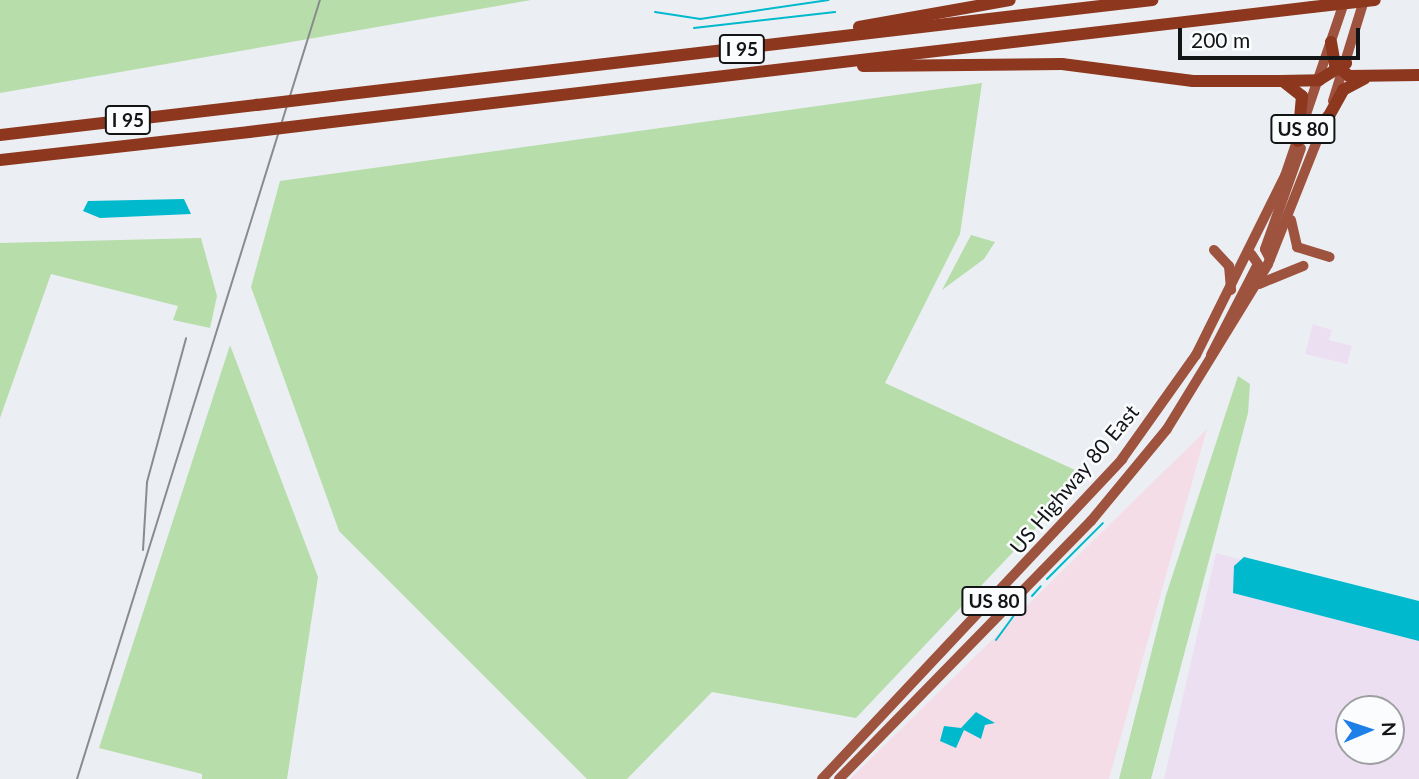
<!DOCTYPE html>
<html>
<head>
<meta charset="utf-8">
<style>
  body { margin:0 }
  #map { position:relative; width:1419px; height:779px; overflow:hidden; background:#ebeff3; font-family:Lato,sans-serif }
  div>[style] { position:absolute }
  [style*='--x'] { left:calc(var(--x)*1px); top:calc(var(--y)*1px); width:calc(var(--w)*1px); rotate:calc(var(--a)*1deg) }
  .commercial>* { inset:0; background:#f5dde8 }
  .industrial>* { inset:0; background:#eddff2 }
  .green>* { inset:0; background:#b7ddaa }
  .water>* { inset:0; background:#00b9cd }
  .stream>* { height:2px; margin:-1px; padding:0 1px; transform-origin:1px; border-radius:1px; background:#00b9cd }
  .major>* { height:10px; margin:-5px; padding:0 5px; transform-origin:5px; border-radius:5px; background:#9e533f }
  .highway>* { height:12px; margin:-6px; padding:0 6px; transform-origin:6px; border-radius:6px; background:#8e371f }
  .rail>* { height:2px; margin:-1px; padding:0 1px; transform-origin:1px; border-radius:1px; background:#898b8e }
  .highway-bridge>* { height:12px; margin:-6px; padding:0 6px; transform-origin:6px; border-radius:6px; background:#8e371f }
  span { translate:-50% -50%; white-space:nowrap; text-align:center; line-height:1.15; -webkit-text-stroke:5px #fafcfe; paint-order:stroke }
  .shield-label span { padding:2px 5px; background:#fafcfe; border:2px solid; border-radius:5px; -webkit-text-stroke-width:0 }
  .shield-label { font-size:19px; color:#131416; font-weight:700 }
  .street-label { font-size:21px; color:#131416 }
  .north { position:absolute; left:1335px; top:695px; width:70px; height:70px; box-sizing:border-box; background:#fafcfe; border:2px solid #9e9fa1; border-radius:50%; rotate:88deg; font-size:19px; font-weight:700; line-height:28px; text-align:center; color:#131416 }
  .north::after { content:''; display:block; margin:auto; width:24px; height:32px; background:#1d7fe8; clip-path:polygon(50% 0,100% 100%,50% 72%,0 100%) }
  .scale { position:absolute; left:1178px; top:28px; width:182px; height:32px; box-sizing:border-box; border:4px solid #131416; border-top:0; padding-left:9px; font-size:21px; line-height:24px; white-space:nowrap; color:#131416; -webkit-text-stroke:5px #fafcfe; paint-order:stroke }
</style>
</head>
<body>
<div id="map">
  <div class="commercial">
    <i style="clip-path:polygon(1207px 429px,1109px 779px,850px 779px,1000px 632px)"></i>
  </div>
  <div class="industrial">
    <i style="clip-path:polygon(1313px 324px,1332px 330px,1329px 340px,1352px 346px,1347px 364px,1305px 354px)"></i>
    <i style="clip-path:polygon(evenodd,1216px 553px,1419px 607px,1419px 779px,1164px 779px,1216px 553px,1349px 709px,1391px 709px,1391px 751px,1349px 751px,1349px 709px)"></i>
  </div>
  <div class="green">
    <i style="clip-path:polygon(0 0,531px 0,0 93px)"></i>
    <i style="clip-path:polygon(982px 83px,960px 234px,885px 383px,1086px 475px,856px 718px,712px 692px,627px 779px,587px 779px,339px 531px,251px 287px,280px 181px)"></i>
    <i style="clip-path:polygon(971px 235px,995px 242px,984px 259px,942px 290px)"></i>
    <i style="clip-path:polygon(201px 238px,217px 296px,210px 328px,173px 320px,178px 306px,51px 274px,0 418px,0 243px)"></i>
    <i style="clip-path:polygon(230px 345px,318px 577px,287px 779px,202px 779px,202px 774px,99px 748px)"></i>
    <i style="clip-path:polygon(1238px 376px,1250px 384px,1248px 413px,1151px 779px,1119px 779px,1166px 595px)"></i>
  </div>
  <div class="water">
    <i style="clip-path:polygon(184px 199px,191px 214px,100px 218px,83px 211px,88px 201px)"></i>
    <i style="clip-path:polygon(1244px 557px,1419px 601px,1419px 641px,1233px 593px,1234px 566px)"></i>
    <i style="clip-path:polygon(976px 712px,995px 723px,985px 725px,981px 739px,964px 730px,956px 748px,940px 741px,944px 726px,961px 728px)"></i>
  </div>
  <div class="stream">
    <i style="--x:655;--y:12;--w:46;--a:8.8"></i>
    <i style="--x:700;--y:19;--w:130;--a:-8.4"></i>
    <i style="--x:694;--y:28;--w:142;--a:-6.5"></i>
    <i style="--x:1047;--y:579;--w:79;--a:-45"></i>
    <i style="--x:1032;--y:596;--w:13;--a:-48"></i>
    <i style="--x:996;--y:640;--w:46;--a:-53.9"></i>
  </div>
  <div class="major">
    <i style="--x:1333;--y:101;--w:106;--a:-72.9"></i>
    <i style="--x:1291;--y:220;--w:28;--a:77"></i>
    <i style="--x:1297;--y:247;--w:34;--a:17"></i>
    <i style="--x:1214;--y:250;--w:22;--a:47"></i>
    <i style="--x:1229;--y:266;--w:24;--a:85"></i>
    <i style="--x:1270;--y:259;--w:11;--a:-117"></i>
    <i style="--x:1265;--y:249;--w:107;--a:-70.4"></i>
    <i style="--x:1259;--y:284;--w:48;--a:-22.2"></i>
    <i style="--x:1211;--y:355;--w:102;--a:-62.7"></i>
    <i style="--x:1258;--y:264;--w:12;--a:-125"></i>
    <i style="--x:822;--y:779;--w:439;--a:-46.8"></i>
    <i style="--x:1122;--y:459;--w:128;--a:-54.6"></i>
    <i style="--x:1196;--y:355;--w:200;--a:-63.6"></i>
    <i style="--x:1285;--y:176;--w:186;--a:-71.2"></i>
    <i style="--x:839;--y:779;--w:361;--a:-45.7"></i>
    <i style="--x:1091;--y:521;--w:119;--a:-50.4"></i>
    <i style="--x:1167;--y:429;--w:193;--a:-58.5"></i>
    <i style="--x:1268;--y:264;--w:159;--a:-68.3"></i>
  </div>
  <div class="highway">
    <i style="--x:859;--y:27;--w:153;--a:-10.1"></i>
    <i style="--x:1331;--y:42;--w:22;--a:80"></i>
    <i style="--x:1335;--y:64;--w:18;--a:41"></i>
    <i style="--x:1349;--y:76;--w:70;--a:-0.8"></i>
    <i style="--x:863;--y:66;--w:199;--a:-0.6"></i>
    <i style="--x:1062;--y:64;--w:132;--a:7.4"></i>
    <i style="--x:1193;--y:81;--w:87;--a:0"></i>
    <i style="--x:1280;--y:81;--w:39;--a:-1"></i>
    <i style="--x:1319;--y:80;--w:32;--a:-32"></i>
    <i style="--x:1284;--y:82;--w:23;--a:38"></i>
    <i style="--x:1302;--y:96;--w:45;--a:95.1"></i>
    <i style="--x:332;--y:96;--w:826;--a:-6.68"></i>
    <i style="--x:323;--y:123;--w:996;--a:-6.69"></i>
    <i style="--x:1325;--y:123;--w:38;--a:-61"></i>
    <i style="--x:1343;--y:90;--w:24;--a:-28"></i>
    <i style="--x:0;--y:135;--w:259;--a:-6.7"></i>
    <i style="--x:0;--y:160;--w:251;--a:-6.4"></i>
  </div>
  <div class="rail">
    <i style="--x:143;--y:550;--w:68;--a:-86.6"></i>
    <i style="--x:147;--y:482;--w:149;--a:-74.8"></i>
    <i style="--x:77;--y:779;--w:816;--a:-72.68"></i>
  </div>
  <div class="highway-bridge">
    <i style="--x:1312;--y:7;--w:63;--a:-6.3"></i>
    <i style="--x:257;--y:105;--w:76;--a:-6.8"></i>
    <i style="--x:249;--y:132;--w:75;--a:-6.9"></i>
  </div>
  <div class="shield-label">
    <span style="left:742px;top:49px">I 95</span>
    <span style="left:128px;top:120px">I 95</span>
    <span style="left:1303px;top:129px">US 80</span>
    <span style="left:994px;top:601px">US 80</span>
  </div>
  <div class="street-label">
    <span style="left:1074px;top:479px;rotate:-50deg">US Highway 80 East</span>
  </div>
  <div class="north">N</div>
  <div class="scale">200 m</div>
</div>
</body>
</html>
